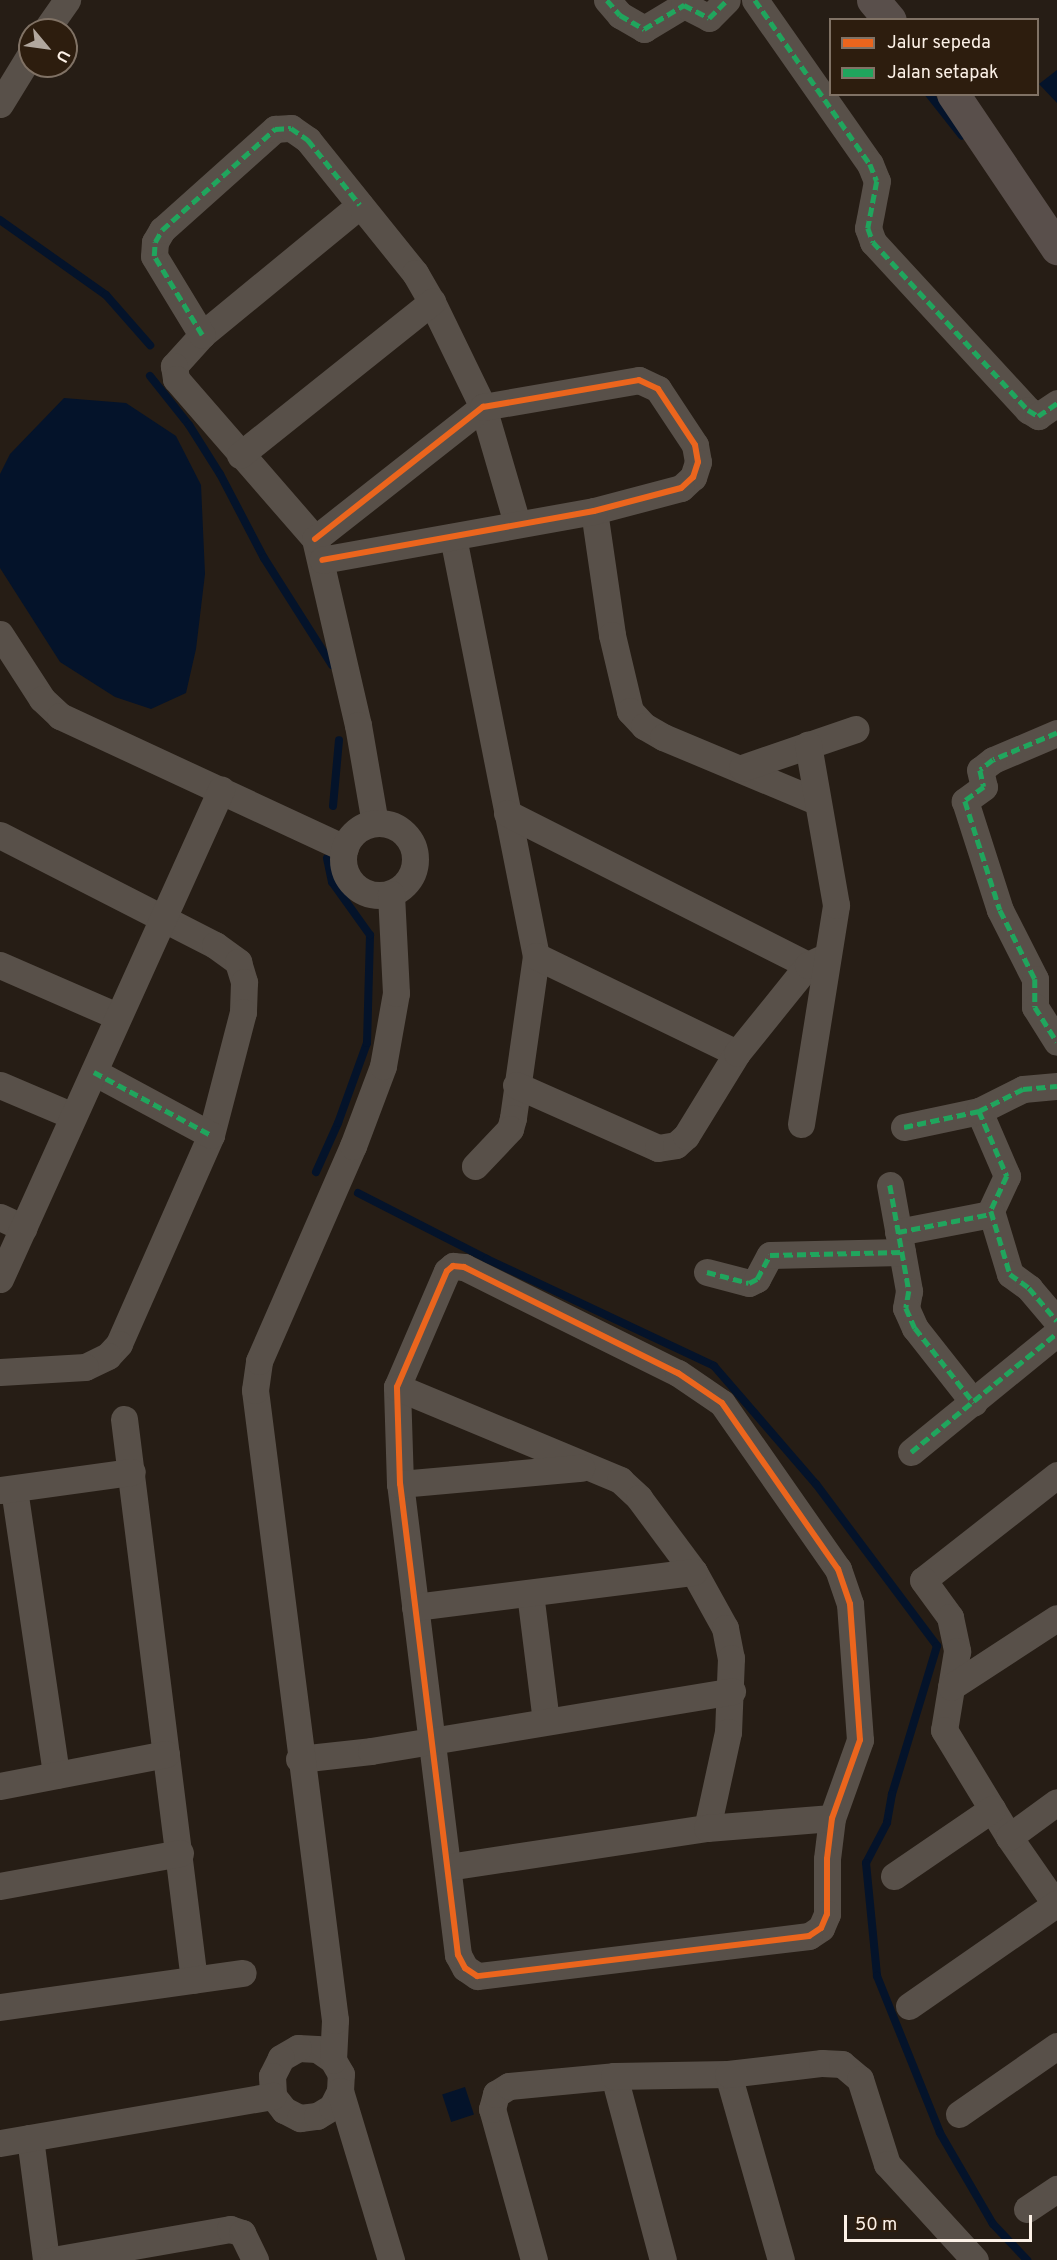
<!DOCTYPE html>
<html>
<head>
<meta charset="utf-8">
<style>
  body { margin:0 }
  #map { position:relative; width:1057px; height:2260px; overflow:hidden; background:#261d15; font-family:Overpass,sans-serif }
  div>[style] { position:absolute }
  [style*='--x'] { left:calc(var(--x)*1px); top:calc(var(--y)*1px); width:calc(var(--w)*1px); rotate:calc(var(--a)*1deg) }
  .water>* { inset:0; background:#04132a; transform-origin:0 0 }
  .stream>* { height:8px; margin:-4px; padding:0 4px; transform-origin:4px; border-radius:4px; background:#04132a }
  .street>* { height:27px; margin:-13.5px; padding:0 13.5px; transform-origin:13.5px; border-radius:13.5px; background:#585049 }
  .street>.ring { margin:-13.5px; padding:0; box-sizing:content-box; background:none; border:27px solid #585049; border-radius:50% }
  .secondary>* { height:33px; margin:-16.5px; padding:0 16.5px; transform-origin:16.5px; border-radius:16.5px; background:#594f4b }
  .quiet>* { height:4.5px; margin-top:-2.25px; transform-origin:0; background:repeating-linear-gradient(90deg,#20a55d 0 9px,transparent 0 13.5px) }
  .cycleway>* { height:6px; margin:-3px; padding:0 3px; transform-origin:3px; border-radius:3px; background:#eb651d }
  span { translate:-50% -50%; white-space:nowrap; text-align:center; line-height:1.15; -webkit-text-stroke:6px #2d1d0e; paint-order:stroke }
  .legend { position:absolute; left:829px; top:18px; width:210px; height:78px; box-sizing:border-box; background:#2d1d0e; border:2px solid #807265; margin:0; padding:8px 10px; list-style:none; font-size:18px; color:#fcf1e7 }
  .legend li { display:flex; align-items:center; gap:12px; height:30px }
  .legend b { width:30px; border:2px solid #807265 }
  .north { position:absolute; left:18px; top:18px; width:60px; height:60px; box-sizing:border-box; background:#2d1d0e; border:2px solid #807265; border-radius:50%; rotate:119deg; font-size:16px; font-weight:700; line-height:24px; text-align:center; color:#fcf1e7 }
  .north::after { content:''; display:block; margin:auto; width:21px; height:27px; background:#b1a79e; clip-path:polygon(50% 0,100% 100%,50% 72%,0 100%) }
  .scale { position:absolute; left:844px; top:2215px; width:188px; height:27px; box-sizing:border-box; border:3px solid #fcf1e7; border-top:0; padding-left:8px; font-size:18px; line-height:21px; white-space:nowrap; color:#fcf1e7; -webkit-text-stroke:4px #2d1d0e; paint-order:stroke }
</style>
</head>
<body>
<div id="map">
  <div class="water">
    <i style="clip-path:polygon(1057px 70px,1057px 103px,1039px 84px)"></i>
    <i style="clip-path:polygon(64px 398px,126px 403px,176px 436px,201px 485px,205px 574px,196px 649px,186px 693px,151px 709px,115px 697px,60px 662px,0 568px,0 474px,10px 454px)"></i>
    <i style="left:465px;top:2087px;width:29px;height:24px;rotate:72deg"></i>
  </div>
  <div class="stream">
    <i style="--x:929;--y:94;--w:53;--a:51.8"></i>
    <i style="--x:0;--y:220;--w:130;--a:35.3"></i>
    <i style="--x:106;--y:295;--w:67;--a:48.7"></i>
    <i style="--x:150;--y:376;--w:63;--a:51.5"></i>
    <i style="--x:189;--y:425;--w:58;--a:57.7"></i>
    <i style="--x:220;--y:474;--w:95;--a:62.4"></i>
    <i style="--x:264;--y:558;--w:127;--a:57.6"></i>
    <i style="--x:333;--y:806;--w:66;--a:-84.8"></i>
    <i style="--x:316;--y:1172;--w:54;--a:-65.8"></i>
    <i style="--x:338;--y:1123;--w:85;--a:-70.1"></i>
    <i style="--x:367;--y:1043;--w:108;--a:-88.4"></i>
    <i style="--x:370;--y:935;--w:65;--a:-125.6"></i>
    <i style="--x:332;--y:882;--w:24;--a:-102"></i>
    <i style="--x:358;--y:1193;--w:145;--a:27.1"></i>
    <i style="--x:487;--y:1259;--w:251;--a:25.2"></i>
    <i style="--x:714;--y:1366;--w:156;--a:49.2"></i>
    <i style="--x:816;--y:1484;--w:202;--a:53.2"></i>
    <i style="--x:937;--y:1646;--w:155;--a:106.9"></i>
    <i style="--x:892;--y:1794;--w:29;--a:100"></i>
    <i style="--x:887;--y:1823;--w:45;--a:117.7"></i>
    <i style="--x:866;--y:1863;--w:114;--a:84.4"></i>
    <i style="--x:877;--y:1976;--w:169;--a:68.1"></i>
    <i style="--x:940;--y:2133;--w:105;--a:59.8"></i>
    <i style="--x:993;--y:2224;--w:50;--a:46.6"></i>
  </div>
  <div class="street">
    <i style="--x:607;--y:0;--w:20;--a:49"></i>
    <i style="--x:620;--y:15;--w:28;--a:30"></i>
    <i style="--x:644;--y:29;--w:47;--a:-31"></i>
    <i style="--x:684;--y:5;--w:28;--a:27"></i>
    <i style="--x:709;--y:18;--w:25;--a:-45"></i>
    <i style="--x:755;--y:0;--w:200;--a:55"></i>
    <i style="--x:870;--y:164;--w:18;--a:68"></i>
    <i style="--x:877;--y:181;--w:48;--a:100.8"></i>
    <i style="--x:868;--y:228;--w:15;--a:70"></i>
    <i style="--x:873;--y:242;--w:229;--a:47.3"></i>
    <i style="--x:1028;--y:410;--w:12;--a:31"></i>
    <i style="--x:1038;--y:416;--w:23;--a:-34"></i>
    <i style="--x:46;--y:30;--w:37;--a:-55"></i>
    <i style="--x:0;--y:104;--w:57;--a:-58.5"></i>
    <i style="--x:360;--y:205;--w:205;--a:140.6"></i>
    <i style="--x:202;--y:335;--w:42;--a:132.1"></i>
    <i style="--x:174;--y:366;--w:13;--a:81"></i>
    <i style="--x:176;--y:379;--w:212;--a:49"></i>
    <i style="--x:315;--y:539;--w:191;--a:77"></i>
    <i style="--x:358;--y:725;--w:99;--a:80.2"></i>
    <i style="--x:202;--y:335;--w:92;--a:-121.3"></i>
    <i style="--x:154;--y:256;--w:14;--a:-86"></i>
    <i style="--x:155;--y:242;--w:14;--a:-60"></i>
    <i style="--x:162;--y:230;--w:152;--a:-41.8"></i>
    <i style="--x:275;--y:129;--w:16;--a:-4"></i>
    <i style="--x:291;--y:128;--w:21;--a:35"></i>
    <i style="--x:308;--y:140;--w:171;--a:51.2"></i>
    <i style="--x:415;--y:273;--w:34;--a:60"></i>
    <i style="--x:432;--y:302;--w:117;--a:64.1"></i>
    <i style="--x:483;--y:407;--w:121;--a:73.7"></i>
    <i style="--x:240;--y:455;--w:246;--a:-38.6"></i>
    <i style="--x:594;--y:511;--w:125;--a:81.7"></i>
    <i style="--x:612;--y:635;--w:78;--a:76.7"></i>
    <i style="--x:630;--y:711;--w:21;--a:47"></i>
    <i style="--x:644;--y:726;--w:22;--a:30"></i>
    <i style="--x:663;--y:737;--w:166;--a:22.7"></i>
    <i style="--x:453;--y:537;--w:427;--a:78.8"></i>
    <i style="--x:536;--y:956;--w:164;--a:98.1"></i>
    <i style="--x:513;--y:1118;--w:11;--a:105"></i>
    <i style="--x:510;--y:1129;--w:51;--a:133.4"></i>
    <i style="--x:315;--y:539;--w:214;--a:-38.2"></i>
    <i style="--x:483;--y:407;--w:158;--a:-9.8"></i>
    <i style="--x:639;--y:380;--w:21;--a:25"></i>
    <i style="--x:658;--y:389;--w:67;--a:56.5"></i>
    <i style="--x:695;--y:445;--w:17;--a:80"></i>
    <i style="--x:698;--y:462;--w:16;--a:108"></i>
    <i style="--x:693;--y:477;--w:16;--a:137"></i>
    <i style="--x:681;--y:488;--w:90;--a:165.2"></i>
    <i style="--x:594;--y:511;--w:276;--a:169.8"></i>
    <i style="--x:0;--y:634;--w:77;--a:57.1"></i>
    <i style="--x:42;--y:699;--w:25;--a:43"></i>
    <i style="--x:60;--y:716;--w:314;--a:24.9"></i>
    <i style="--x:1057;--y:733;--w:69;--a:157.1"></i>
    <i style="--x:993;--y:760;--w:16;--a:142"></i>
    <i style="--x:980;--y:770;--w:17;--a:77"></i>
    <i style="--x:984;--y:787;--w:24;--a:144"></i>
    <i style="--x:965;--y:801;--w:114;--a:72.2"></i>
    <i style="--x:1000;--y:910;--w:77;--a:63.1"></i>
    <i style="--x:1035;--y:979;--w:28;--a:90"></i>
    <i style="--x:1035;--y:1007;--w:41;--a:57.8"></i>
    <i style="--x:742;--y:768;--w:120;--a:-18.9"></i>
    <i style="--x:507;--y:813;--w:337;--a:26.8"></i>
    <i class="ring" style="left:343px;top:823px;width:45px;height:45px"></i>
    <i style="--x:0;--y:835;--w:242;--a:27.1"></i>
    <i style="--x:215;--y:945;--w:29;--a:36"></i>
    <i style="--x:238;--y:962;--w:21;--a:73"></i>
    <i style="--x:244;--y:982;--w:30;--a:92"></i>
    <i style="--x:243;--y:1012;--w:127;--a:104.6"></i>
    <i style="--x:211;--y:1135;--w:228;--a:113.8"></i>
    <i style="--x:119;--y:1344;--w:16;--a:133"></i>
    <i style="--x:108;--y:1356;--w:25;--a:154"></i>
    <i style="--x:85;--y:1367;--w:85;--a:176.6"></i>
    <i style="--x:536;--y:956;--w:223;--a:25.8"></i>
    <i style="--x:0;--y:965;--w:128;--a:23.6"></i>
    <i style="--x:94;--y:1072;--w:133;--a:28.3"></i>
    <i style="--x:0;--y:1085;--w:79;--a:23"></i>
    <i style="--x:516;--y:1085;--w:155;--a:23.9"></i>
    <i style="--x:658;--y:1148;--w:18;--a:-9"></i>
    <i style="--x:676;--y:1145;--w:13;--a:-42"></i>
    <i style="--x:686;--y:1136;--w:97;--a:-58.4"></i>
    <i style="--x:737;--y:1053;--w:113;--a:-51.1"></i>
    <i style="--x:808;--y:965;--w:19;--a:-25"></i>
    <i style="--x:979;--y:1111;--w:71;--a:66.7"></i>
    <i style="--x:1007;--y:1176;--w:38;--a:115"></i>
    <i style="--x:991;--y:1211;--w:66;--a:73.2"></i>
    <i style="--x:1010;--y:1274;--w:24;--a:36"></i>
    <i style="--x:1029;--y:1288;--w:43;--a:49.7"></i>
    <i style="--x:801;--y:1124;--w:222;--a:-80.9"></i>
    <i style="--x:836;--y:905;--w:163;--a:-99.9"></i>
    <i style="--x:904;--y:1127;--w:77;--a:-12"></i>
    <i style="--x:979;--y:1111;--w:49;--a:-26.6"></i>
    <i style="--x:1023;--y:1089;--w:34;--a:-5"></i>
    <i style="--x:890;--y:1185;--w:108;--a:79.8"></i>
    <i style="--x:909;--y:1291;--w:17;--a:100"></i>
    <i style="--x:906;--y:1308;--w:22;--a:66"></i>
    <i style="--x:915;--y:1328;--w:95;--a:51.8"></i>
    <i style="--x:0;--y:1217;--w:26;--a:25"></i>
    <i style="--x:898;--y:1232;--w:95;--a:-11"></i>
    <i style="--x:453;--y:1266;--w:11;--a:5"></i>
    <i style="--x:464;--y:1267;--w:239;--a:26.4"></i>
    <i style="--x:678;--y:1373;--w:53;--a:34.3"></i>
    <i style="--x:722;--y:1403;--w:203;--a:55.1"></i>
    <i style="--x:838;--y:1569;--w:37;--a:71"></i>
    <i style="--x:850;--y:1604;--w:136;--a:85.8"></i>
    <i style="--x:860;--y:1740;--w:83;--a:109.7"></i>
    <i style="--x:832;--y:1818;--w:41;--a:97"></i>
    <i style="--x:827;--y:1859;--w:55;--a:90"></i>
    <i style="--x:827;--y:1914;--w:15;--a:113"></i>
    <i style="--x:821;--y:1928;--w:14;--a:146"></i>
    <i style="--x:809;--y:1936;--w:334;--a:173.1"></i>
    <i style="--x:477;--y:1976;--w:14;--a:-146"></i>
    <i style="--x:465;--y:1968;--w:15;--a:-118"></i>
    <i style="--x:458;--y:1955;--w:475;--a:-97"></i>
    <i style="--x:400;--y:1484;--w:97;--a:-91.8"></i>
    <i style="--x:397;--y:1387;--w:126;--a:-66.7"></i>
    <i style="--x:447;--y:1271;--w:8;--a:-40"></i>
    <i style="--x:707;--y:1272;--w:43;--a:14.7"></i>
    <i style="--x:749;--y:1283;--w:9;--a:-27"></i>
    <i style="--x:757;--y:1279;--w:27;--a:-62"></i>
    <i style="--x:770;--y:1255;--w:132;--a:-1.3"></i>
    <i style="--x:0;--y:1279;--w:537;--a:-65.68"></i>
    <i style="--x:397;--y:1387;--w:242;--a:22.6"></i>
    <i style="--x:620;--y:1480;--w:26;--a:43"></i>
    <i style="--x:639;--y:1498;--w:92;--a:53.4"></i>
    <i style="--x:694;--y:1572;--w:64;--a:61"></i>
    <i style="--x:725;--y:1628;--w:31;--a:79"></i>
    <i style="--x:731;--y:1658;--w:74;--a:92.3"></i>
    <i style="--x:728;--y:1732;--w:98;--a:102.3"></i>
    <i style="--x:124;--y:1419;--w:565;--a:82.89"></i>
    <i style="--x:911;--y:1452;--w:188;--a:-39.2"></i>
    <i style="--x:1057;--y:1475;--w:170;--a:141.9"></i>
    <i style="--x:923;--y:1580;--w:46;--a:53.9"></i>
    <i style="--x:950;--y:1617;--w:35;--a:78"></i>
    <i style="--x:957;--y:1651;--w:80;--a:99.3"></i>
    <i style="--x:944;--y:1730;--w:125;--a:58.7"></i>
    <i style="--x:1009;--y:1837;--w:84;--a:55.2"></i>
    <i style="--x:400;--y:1484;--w:182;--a:-5.1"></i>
    <i style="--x:14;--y:1489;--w:289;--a:81.6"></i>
    <i style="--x:0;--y:1490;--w:133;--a:-7.8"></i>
    <i style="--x:530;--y:1593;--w:129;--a:82.9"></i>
    <i style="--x:415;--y:1607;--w:281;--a:-7.2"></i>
    <i style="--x:951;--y:1687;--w:126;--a:-33.1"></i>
    <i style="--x:299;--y:1759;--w:72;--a:-6.3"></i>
    <i style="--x:371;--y:1751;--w:366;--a:-9.4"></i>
    <i style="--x:0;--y:1786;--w:169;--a:-10.9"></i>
    <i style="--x:1009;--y:1837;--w:59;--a:-36.1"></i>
    <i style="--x:448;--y:1867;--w:262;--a:-8.6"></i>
    <i style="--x:707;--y:1828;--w:125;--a:-4.6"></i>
    <i style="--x:894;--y:1876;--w:119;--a:-34.4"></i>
    <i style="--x:0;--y:1886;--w:183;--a:-10.4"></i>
    <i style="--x:909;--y:2006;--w:180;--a:-34.8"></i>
    <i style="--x:0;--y:2007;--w:245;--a:-8"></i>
    <i style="--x:333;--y:2060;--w:19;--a:-145"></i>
    <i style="--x:317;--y:2049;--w:19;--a:-177"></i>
    <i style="--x:298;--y:2048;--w:20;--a:150"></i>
    <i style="--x:281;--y:2058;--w:20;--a:117"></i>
    <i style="--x:272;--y:2076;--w:20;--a:87"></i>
    <i style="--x:273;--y:2096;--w:18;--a:52"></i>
    <i style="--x:284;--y:2110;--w:18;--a:27"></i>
    <i style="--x:300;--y:2118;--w:17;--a:-7"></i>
    <i style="--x:317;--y:2116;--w:17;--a:-31"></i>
    <i style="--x:332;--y:2107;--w:18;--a:-63"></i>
    <i style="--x:340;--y:2091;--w:17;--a:-87"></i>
    <i style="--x:341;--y:2074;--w:16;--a:-120"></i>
    <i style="--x:333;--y:2060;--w:40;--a:-87.1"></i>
    <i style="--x:335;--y:2020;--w:635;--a:-97.24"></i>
    <i style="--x:255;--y:1390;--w:29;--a:-82"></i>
    <i style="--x:259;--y:1361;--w:235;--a:-66.4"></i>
    <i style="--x:353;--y:1146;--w:85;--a:-69.4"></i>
    <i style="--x:383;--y:1066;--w:74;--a:-79.9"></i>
    <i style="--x:396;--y:993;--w:99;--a:-92.9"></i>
    <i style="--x:728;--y:2074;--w:193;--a:74.1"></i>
    <i style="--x:614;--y:2076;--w:190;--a:75.1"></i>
    <i style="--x:340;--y:2091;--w:177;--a:73.2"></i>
    <i style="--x:959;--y:2114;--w:119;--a:-34.8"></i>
    <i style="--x:30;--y:2138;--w:123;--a:82.5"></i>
    <i style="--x:0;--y:2143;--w:277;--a:-9.8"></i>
    <i style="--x:1027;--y:2209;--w:36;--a:-34"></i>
    <i style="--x:53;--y:2260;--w:180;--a:-9.9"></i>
    <i style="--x:230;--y:2229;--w:13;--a:18"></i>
    <i style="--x:242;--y:2233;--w:30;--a:64"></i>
    <i style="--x:534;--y:2260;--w:157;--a:-105.5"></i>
    <i style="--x:492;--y:2109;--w:16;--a:-75"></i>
    <i style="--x:496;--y:2094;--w:15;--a:-32"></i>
    <i style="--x:509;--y:2086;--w:105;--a:-5.4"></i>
    <i style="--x:614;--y:2076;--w:114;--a:-1"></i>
    <i style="--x:728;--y:2074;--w:95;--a:-6.7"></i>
    <i style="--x:822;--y:2063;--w:20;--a:3"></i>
    <i style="--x:842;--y:2064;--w:23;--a:40"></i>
    <i style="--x:860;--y:2079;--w:89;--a:72.4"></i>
    <i style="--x:887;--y:2164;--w:130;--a:47.5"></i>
  </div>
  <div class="secondary">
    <i style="--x:873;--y:0;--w:26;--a:50"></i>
    <i style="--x:953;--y:94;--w:186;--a:56"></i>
  </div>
  <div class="quiet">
    <i style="--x:607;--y:0;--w:20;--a:49"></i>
    <i style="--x:620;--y:15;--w:28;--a:30"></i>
    <i style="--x:644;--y:29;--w:47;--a:-31"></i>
    <i style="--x:684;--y:5;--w:28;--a:27"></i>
    <i style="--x:709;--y:18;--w:25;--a:-45"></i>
    <i style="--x:755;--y:0;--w:200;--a:55"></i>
    <i style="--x:870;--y:164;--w:18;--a:68"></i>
    <i style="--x:877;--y:181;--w:48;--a:100.8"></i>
    <i style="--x:868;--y:228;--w:15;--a:70"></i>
    <i style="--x:873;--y:242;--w:229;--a:47.3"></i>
    <i style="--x:1028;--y:410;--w:12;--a:31"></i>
    <i style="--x:1038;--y:416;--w:23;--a:-34"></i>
    <i style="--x:202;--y:335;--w:92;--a:-121.3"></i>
    <i style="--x:154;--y:256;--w:14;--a:-86"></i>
    <i style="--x:155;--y:242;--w:14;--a:-60"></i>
    <i style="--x:162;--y:230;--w:152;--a:-41.8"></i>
    <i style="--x:275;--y:129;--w:16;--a:-4"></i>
    <i style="--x:291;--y:128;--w:21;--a:35"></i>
    <i style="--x:308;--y:140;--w:83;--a:51.3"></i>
    <i style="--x:1057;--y:733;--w:69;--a:157.1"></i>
    <i style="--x:993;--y:760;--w:16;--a:142"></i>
    <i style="--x:980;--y:770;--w:17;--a:77"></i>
    <i style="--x:984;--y:787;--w:24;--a:144"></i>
    <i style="--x:965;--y:801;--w:114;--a:72.2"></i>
    <i style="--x:1000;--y:910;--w:77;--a:63.1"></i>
    <i style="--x:1035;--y:979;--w:28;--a:90"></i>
    <i style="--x:1035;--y:1007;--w:41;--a:57.8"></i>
    <i style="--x:94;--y:1072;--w:133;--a:28.3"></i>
    <i style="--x:979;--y:1111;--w:71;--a:66.7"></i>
    <i style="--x:1007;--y:1176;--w:38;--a:115"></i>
    <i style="--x:991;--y:1211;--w:66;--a:73.2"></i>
    <i style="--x:1010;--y:1274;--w:24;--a:36"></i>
    <i style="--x:1029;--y:1288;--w:43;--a:49.7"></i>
    <i style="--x:904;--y:1127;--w:77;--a:-12"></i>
    <i style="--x:979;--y:1111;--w:49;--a:-26.6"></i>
    <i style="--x:1023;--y:1089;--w:34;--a:-5"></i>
    <i style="--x:890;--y:1185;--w:108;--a:79.8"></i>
    <i style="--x:909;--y:1291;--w:17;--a:100"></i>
    <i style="--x:906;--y:1308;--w:22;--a:66"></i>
    <i style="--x:915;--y:1328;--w:95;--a:51.8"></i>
    <i style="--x:898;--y:1232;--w:95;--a:-11"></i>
    <i style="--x:707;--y:1272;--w:43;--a:14.7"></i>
    <i style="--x:749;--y:1283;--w:9;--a:-27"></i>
    <i style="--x:757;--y:1279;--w:27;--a:-62"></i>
    <i style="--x:770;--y:1255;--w:132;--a:-1.3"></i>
    <i style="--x:911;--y:1452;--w:188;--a:-39.2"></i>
  </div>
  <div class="cycleway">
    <i style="--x:315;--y:539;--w:214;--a:-38.2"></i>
    <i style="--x:483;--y:407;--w:158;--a:-9.8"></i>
    <i style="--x:639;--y:380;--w:21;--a:25"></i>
    <i style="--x:658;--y:389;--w:67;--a:56.5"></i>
    <i style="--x:695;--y:445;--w:17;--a:80"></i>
    <i style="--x:698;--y:462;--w:16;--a:108"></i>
    <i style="--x:693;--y:477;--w:16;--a:137"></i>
    <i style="--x:681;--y:488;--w:90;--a:165.2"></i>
    <i style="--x:594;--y:511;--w:276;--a:169.8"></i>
    <i style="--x:453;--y:1266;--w:11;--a:5"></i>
    <i style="--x:464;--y:1267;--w:239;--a:26.4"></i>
    <i style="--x:678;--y:1373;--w:53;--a:34.3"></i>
    <i style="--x:722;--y:1403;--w:203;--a:55.1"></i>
    <i style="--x:838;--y:1569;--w:37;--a:71"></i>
    <i style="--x:850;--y:1604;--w:136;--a:85.8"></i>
    <i style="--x:860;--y:1740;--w:83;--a:109.7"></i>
    <i style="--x:832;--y:1818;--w:41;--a:97"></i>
    <i style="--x:827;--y:1859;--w:55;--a:90"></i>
    <i style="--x:827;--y:1914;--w:15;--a:113"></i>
    <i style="--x:821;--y:1928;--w:14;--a:146"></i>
    <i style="--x:809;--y:1936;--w:334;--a:173.1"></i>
    <i style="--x:477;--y:1976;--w:14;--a:-146"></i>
    <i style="--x:465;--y:1968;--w:15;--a:-118"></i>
    <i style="--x:458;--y:1955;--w:475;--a:-97"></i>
    <i style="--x:400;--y:1484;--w:97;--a:-91.8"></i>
    <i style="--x:397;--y:1387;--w:126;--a:-66.7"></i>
    <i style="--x:447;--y:1271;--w:8;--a:-40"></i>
  </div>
  <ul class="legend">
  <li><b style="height:8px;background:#eb651d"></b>Jalur sepeda</li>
  <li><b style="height:8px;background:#20a55d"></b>Jalan setapak</li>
  </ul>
  <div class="north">U</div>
  <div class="scale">50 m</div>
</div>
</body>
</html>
